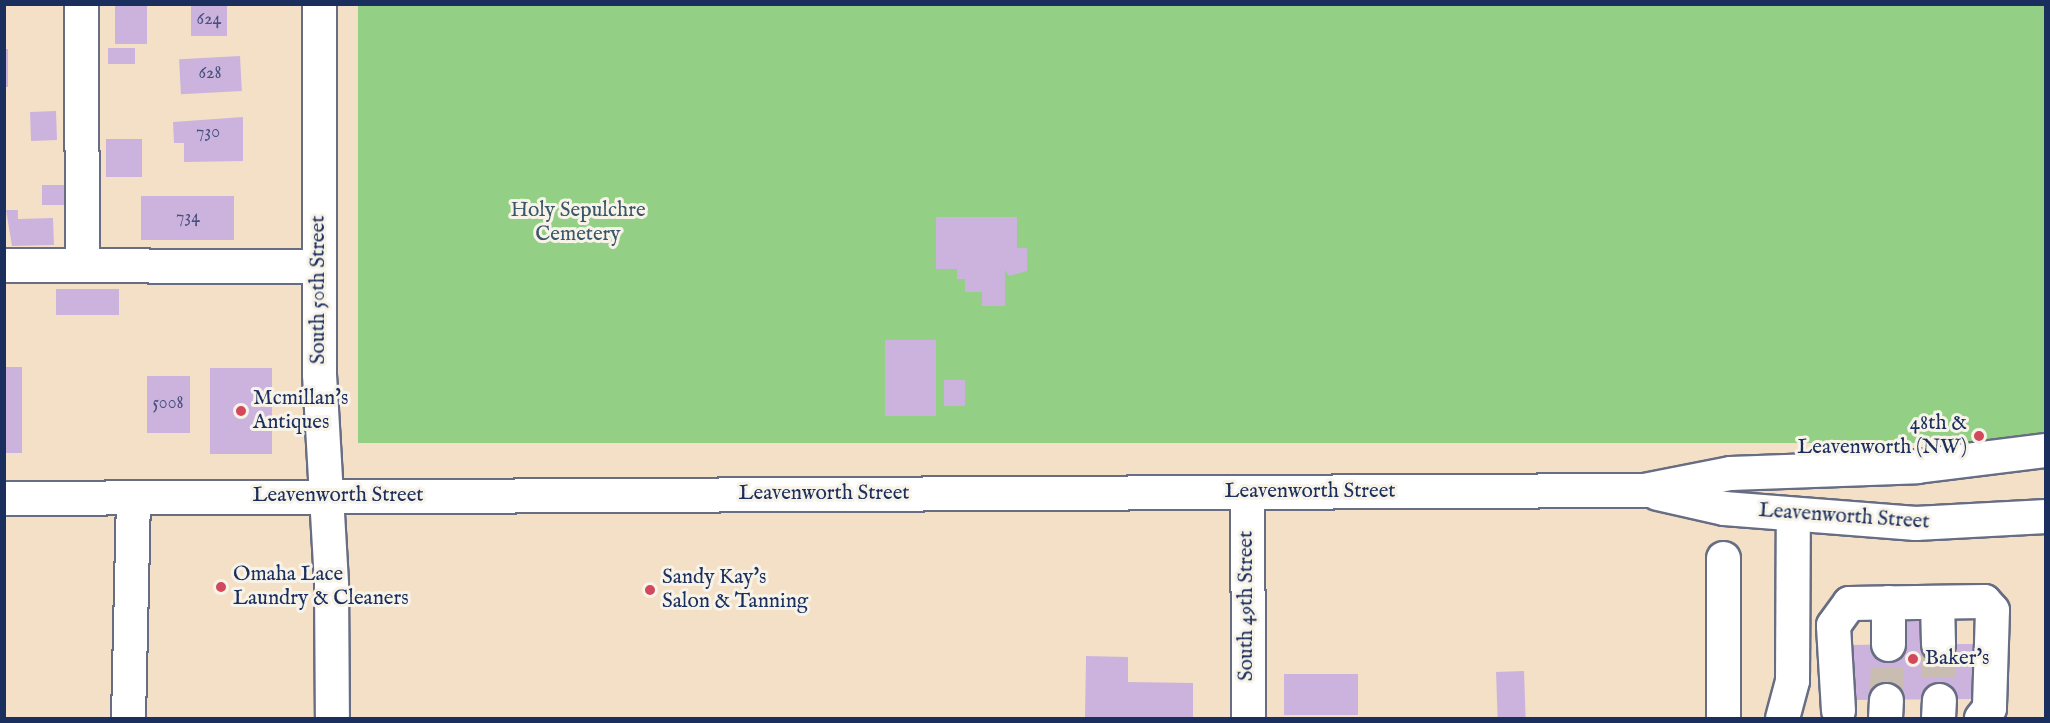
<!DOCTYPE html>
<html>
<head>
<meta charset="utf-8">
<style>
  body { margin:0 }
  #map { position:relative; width:2050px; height:723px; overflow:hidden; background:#f4e0c7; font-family:"IM FELL English",serif }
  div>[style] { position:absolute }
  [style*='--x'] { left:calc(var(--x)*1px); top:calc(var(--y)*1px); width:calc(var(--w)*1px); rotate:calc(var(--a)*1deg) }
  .green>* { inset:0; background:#93d085; transform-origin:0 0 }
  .building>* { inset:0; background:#ccb3dd; transform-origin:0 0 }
  .minor-tunnel>* { height:33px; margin-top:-16.5px; transform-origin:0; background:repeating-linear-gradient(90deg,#c9bdb2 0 33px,transparent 0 49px) }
  .roads { filter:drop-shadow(2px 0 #676d83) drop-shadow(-2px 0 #676d83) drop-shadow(0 2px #676d83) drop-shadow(0 -2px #676d83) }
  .minor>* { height:33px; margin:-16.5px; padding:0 16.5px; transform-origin:16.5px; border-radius:16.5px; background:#fff }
  .major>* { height:33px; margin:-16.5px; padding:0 16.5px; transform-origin:16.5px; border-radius:16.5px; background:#fff }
  .dots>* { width:16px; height:16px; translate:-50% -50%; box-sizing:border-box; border:3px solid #f7f3e8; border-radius:50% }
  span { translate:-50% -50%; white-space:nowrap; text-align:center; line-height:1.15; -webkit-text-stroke:6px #f7f3e8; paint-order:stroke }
  .number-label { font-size:18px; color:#47507e }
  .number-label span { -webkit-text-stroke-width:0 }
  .park-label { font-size:21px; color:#395768 }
  .street-label { font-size:21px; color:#1b2f5e }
  .poi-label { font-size:21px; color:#1b2f5e }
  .left { translate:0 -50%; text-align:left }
  .right { translate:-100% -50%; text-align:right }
  .frame { position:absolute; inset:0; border:6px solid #1b2f5e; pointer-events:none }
</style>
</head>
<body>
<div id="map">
  <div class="green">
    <i style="left:358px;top:5px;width:1687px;height:438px"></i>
  </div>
  <div class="building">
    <i style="left:115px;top:4px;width:32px;height:40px"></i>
    <i style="left:191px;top:4px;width:36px;height:32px"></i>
    <i style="left:108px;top:48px;width:27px;height:16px"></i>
    <i style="left:4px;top:49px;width:4px;height:38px"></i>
    <i style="left:240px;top:56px;width:35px;height:61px;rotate:87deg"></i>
    <i style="left:56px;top:111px;width:29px;height:26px;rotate:88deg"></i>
    <i style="clip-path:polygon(243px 117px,243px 161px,184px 162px,184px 143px,174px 143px,173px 122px)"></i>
    <i style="left:106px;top:139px;width:36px;height:38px"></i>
    <i style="left:42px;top:185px;width:32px;height:20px"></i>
    <i style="left:141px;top:196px;width:93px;height:44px"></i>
    <i style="clip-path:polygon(6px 210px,18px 210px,18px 219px,53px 218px,54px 245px,12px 246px)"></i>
    <i style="clip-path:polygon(936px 217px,1017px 217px,1017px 248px,1027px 248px,1027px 271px,1009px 276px,1005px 270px,1005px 306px,982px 306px,982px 292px,965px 292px,965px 279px,957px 279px,957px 269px,936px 269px)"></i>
    <i style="left:56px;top:289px;width:63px;height:26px"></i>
    <i style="left:936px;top:340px;width:76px;height:51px;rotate:90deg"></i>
    <i style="left:4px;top:367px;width:18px;height:86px"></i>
    <i style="left:210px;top:368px;width:62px;height:86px"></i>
    <i style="left:147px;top:376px;width:43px;height:57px"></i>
    <i style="left:944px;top:380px;width:21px;height:26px"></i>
    <i style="clip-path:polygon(1920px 618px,1920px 644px,1975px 644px,1976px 699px,1850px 700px,1850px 645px,1906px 644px,1906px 619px)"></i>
    <i style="clip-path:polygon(1086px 656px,1128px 657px,1128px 682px,1193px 683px,1193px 718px,1085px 718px)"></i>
    <i style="left:1524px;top:671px;width:47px;height:28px;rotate:88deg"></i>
    <i style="left:1358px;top:674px;width:41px;height:74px;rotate:90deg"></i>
  </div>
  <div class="minor-tunnel">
    <i style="--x:1938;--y:644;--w:56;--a:89"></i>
    <i style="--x:1886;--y:700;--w:56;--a:-88"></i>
  </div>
  <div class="roads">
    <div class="minor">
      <i style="--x:81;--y:4;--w:261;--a:89.8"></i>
      <i style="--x:4;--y:265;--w:315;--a:0.2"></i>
      <i style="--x:1247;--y:493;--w:225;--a:89.7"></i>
      <i style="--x:1723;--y:558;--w:160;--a:90"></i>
      <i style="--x:1888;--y:602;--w:42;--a:90"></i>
      <i style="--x:1937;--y:602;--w:42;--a:88.6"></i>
      <i style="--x:1838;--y:710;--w:85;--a:-93.4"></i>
      <i style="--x:1833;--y:625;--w:27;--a:-54"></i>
      <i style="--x:1849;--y:603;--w:135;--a:-0.8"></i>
      <i style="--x:1984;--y:601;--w:12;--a:48"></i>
      <i style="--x:1992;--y:610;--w:98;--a:91.8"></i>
      <i style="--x:1989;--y:708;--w:13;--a:129"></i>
      <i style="--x:128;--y:718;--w:221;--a:-88.7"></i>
      <i style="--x:1782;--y:718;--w:39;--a:-75"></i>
      <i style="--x:1792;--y:680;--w:166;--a:-89.7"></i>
      <i style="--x:1885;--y:718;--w:18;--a:-87"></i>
      <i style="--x:1938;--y:718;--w:18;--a:-87"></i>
    </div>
    <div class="major">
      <i style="--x:319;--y:4;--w:370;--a:90"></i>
      <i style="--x:319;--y:374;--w:210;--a:86.7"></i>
      <i style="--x:331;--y:584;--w:134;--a:89.6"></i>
      <i style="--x:1657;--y:493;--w:69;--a:12.6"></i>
      <i style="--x:1724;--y:508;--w:192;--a:4.5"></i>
      <i style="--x:1915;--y:523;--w:131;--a:-3.1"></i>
      <i style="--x:4;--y:498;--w:1640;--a:-0.28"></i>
      <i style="--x:1644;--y:490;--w:88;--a:-11.2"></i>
      <i style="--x:1730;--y:473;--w:187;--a:-2.1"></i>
      <i style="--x:1917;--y:466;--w:130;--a:-7.1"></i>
    </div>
  </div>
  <div class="dots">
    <i style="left:241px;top:411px;background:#d1495b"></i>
    <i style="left:1979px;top:436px;background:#d1495b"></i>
    <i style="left:221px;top:587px;background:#d1495b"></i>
    <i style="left:650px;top:590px;background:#d1495b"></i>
    <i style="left:1913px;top:659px;background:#d1495b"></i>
  </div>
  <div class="number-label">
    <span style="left:209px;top:20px">624</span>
    <span style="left:210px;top:74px">628</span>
    <span style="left:208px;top:133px">730</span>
    <span style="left:188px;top:218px">734</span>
    <span style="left:168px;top:404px">5008</span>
  </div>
  <div class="park-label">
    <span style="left:578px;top:223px">Holy Sepulchre<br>Cemetery</span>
  </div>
  <div class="street-label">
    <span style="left:319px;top:290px;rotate:-90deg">South 50th Street</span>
    <span style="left:1310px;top:492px">Leavenworth Street</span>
    <span style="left:824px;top:494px">Leavenworth Street</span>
    <span style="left:338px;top:496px">Leavenworth Street</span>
    <span style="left:1844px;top:517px;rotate:4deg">Leavenworth Street</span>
    <span style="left:1247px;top:606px;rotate:-90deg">South 49th Street</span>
  </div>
  <div class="poi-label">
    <span class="left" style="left:253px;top:411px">Mcmillan's<br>Antiques</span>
    <span class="right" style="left:1967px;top:436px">48th &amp;<br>Leavenworth (NW)</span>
    <span class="left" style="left:233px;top:587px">Omaha Lace<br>Laundry &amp; Cleaners</span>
    <span class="left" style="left:662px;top:590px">Sandy Kay's<br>Salon &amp; Tanning</span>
    <span class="left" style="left:1925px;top:659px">Baker's</span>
  </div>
  <div class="frame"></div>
</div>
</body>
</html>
